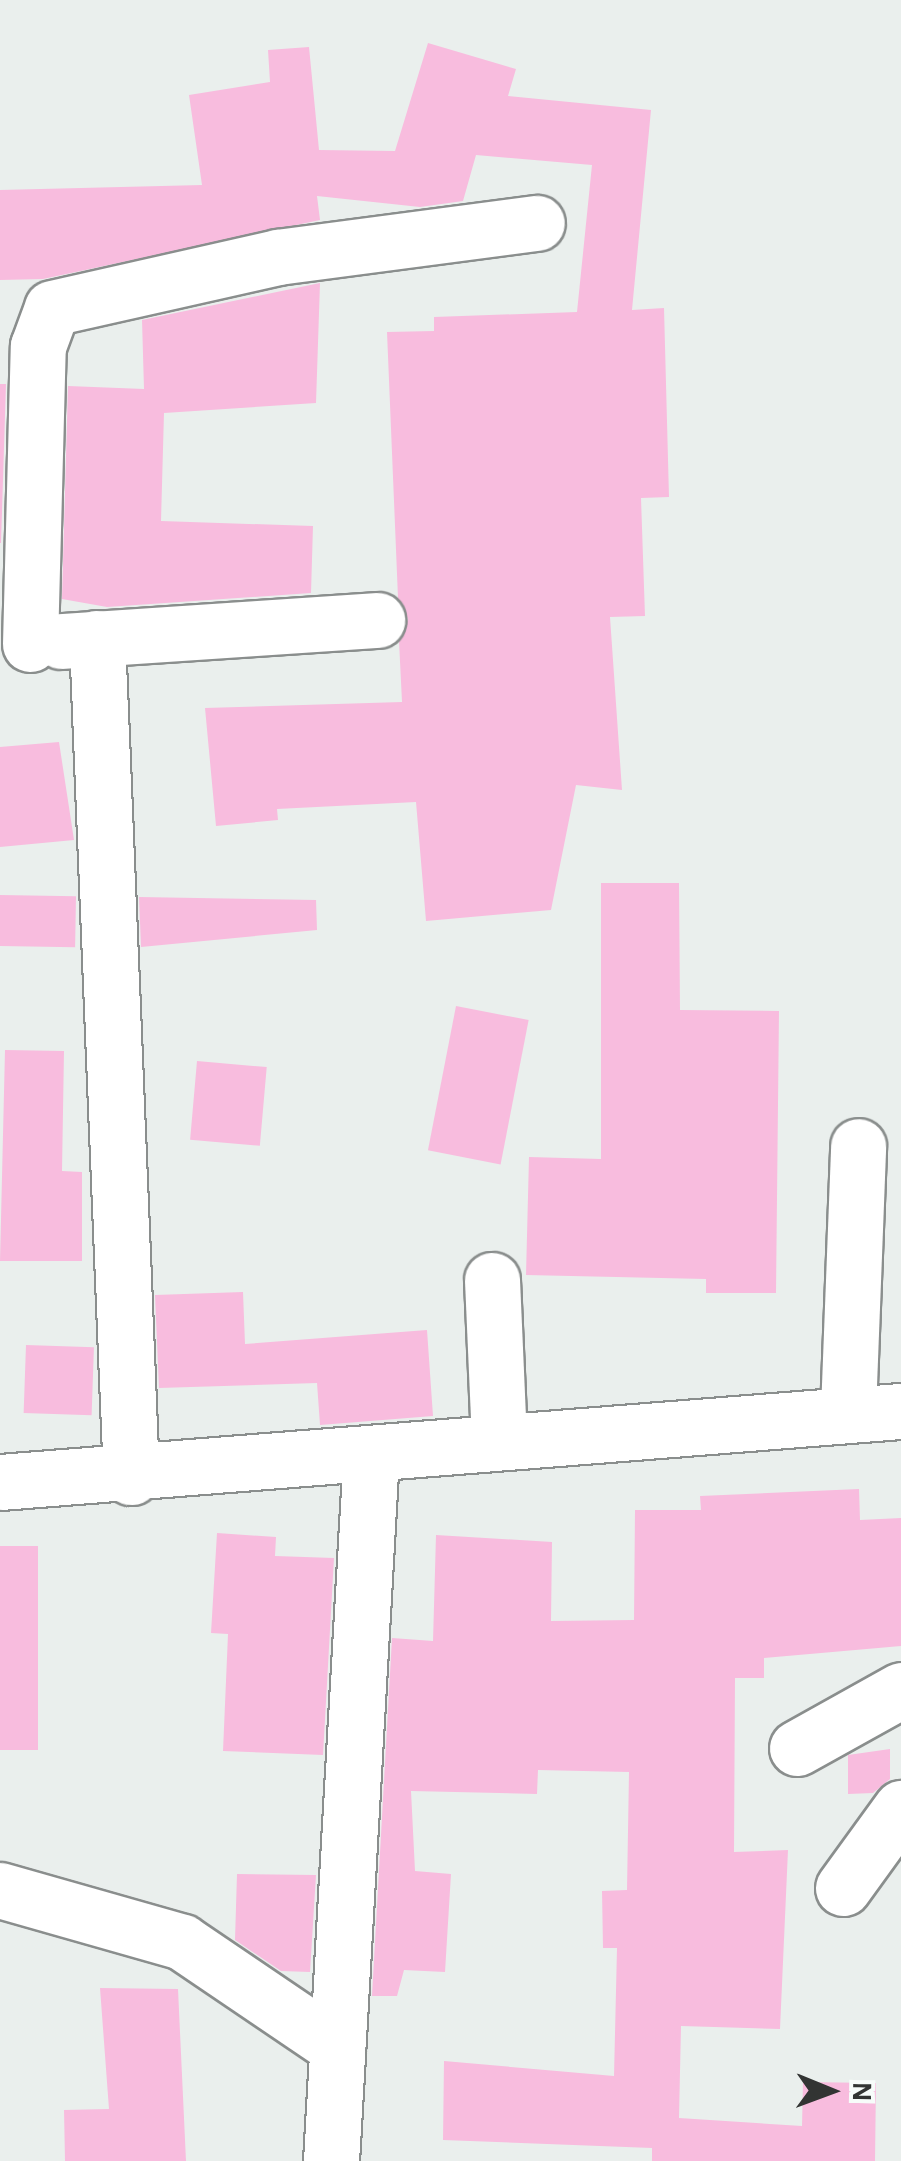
<!DOCTYPE html>
<html>
<head>
<meta charset="utf-8">
<style>
  body { margin:0 }
  #map { position:relative; width:901px; height:2161px; overflow:hidden; background:#eaefed; font-family:"Alegreya Sans",sans-serif }
  div>[style] { position:absolute }
  [style*='--x'] { left:calc(var(--x)*1px); top:calc(var(--y)*1px); width:calc(var(--w)*1px); rotate:calc(var(--a)*1deg) }
  .building>* { inset:0; background:#f8bcde; transform-origin:0 0 }
  .roads { filter:drop-shadow(2px 0 #8a8e8d) drop-shadow(-2px 0 #8a8e8d) drop-shadow(0 2px #8a8e8d) drop-shadow(0 -2px #8a8e8d) }
  .minor>* { height:55px; margin:-27.5px; padding:0 27.5px; transform-origin:27.5px; border-radius:27.5px; background:#fff }
  span { translate:-50% -50%; white-space:nowrap; text-align:center; line-height:1.15; -webkit-text-stroke:8px #f7fcfa; paint-order:stroke }
  .north { position:absolute; left:781px; top:2041px; width:100px; height:100px; -webkit-text-stroke:8px #f7fcfa; paint-order:stroke; rotate:91deg; font-size:28px; font-weight:700; line-height:40px; text-align:center; color:#323433 }
  .north::after { content:''; display:block; margin:auto; width:35px; height:45px; background:#323433; clip-path:polygon(50% 0,100% 100%,50% 72%,0 100%) }
</style>
</head>
<body>
<div id="map">
  <div class="building">
    <i style="clip-path:polygon(428px 43px,516px 69px,508px 96px,651px 110px,632px 310px,664px 308px,669px 497px,641px 498px,645px 616px,610px 617px,622px 790px,576px 785px,551px 910px,426px 921px,416px 802px,277px 809px,278px 820px,216px 826px,205px 708px,402px 702px,399px 641px,408px 619px,398px 598px,387px 332px,434px 331px,434px 317px,577px 312px,592px 165px,476px 155px,463px 201px,420px 207px,317px 196px,320px 220px,43px 279px,0 280px,0 190px,202px 185px,189px 95px,270px 82px,268px 50px,309px 47px,319px 150px,395px 151px)"></i>
    <i style="clip-path:polygon(320px 283px,316px 403px,164px 413px,161px 521px,313px 526px,311px 593px,107px 607px,62px 599px,68px 386px,144px 389px,142px 320px)"></i>
    <i style="clip-path:polygon(0 384px,6px 384px,1px 543px,0 543px)"></i>
    <i style="clip-path:polygon(59px 742px,74px 840px,0 847px,0 747px)"></i>
    <i style="clip-path:polygon(601px 883px,679px 883px,680px 1010px,779px 1011px,776px 1293px,706px 1293px,706px 1279px,526px 1275px,529px 1157px,601px 1159px)"></i>
    <i style="left:0;top:895px;width:76px;height:51px;rotate:1deg"></i>
    <i style="clip-path:polygon(139px 897px,316px 900px,317px 930px,141px 947px)"></i>
    <i style="left:456px;top:1006px;width:74px;height:147px;rotate:11deg"></i>
    <i style="clip-path:polygon(5px 1050px,64px 1051px,62px 1171px,82px 1172px,82px 1261px,0 1261px)"></i>
    <i style="left:197px;top:1061px;width:70px;height:79px;rotate:5deg"></i>
    <i style="clip-path:polygon(243px 1292px,245px 1344px,427px 1330px,433px 1416px,320px 1425px,317px 1383px,159px 1388px,155px 1295px)"></i>
    <i style="left:26px;top:1345px;width:68px;height:68px;rotate:2deg"></i>
    <i style="clip-path:polygon(859px 1489px,860px 1520px,901px 1518px,901px 1646px,764px 1658px,764px 1678px,735px 1678px,734px 1852px,788px 1850px,780px 2029px,681px 2026px,679px 2118px,802px 2126px,803px 2082px,876px 2083px,875px 2161px,652px 2161px,652px 2148px,443px 2140px,444px 2061px,614px 2076px,617px 1948px,603px 1948px,602px 1891px,627px 1890px,629px 1772px,538px 1770px,537px 1794px,411px 1791px,415px 1871px,451px 1874px,445px 1972px,404px 1970px,397px 1996px,372px 1996px,392px 1638px,433px 1641px,436px 1535px,552px 1542px,551px 1621px,634px 1620px,635px 1510px,701px 1510px,700px 1496px)"></i>
    <i style="clip-path:polygon(217px 1533px,276px 1537px,275px 1556px,334px 1558px,323px 1755px,223px 1751px,228px 1634px,211px 1633px)"></i>
    <i style="left:0;top:1546px;width:38px;height:204px"></i>
    <i style="clip-path:polygon(890px 1749px,890px 1779px,873px 1793px,848px 1794px,848px 1755px)"></i>
    <i style="clip-path:polygon(237px 1874px,316px 1875px,310px 1972px,281px 1971px,235px 1940px)"></i>
    <i style="clip-path:polygon(100px 1988px,178px 1989px,186px 2161px,65px 2161px,64px 2110px,109px 2109px)"></i>
  </div>
  <div class="roads">
    <div class="minor">
      <i style="--x:97;--y:638;--w:840;--a:87.68"></i>
      <i style="--x:61;--y:641;--w:317;--a:-3.8"></i>
      <i style="--x:30;--y:644;--w:298;--a:-88.5"></i>
      <i style="--x:38;--y:346;--w:40;--a:-69.8"></i>
      <i style="--x:52;--y:308;--w:232;--a:-12.7"></i>
      <i style="--x:278;--y:257;--w:261;--a:-7.5"></i>
      <i style="--x:492;--y:1280;--w:159;--a:87.5"></i>
      <i style="--x:848;--y:1411;--w:265;--a:-87.8"></i>
      <i style="--x:0;--y:1482;--w:904;--a:-4.51"></i>
      <i style="--x:797;--y:1748;--w:119;--a:-29.1"></i>
      <i style="--x:843;--y:1888;--w:99;--a:-54.1"></i>
      <i style="--x:0;--y:1890;--w:189;--a:15.9"></i>
      <i style="--x:182;--y:1942;--w:187;--a:34.1"></i>
      <i style="--x:331;--y:2161;--w:708;--a:-86.76"></i>
    </div>
  </div>
  <div class="north">N</div>
</div>
</body>
</html>
